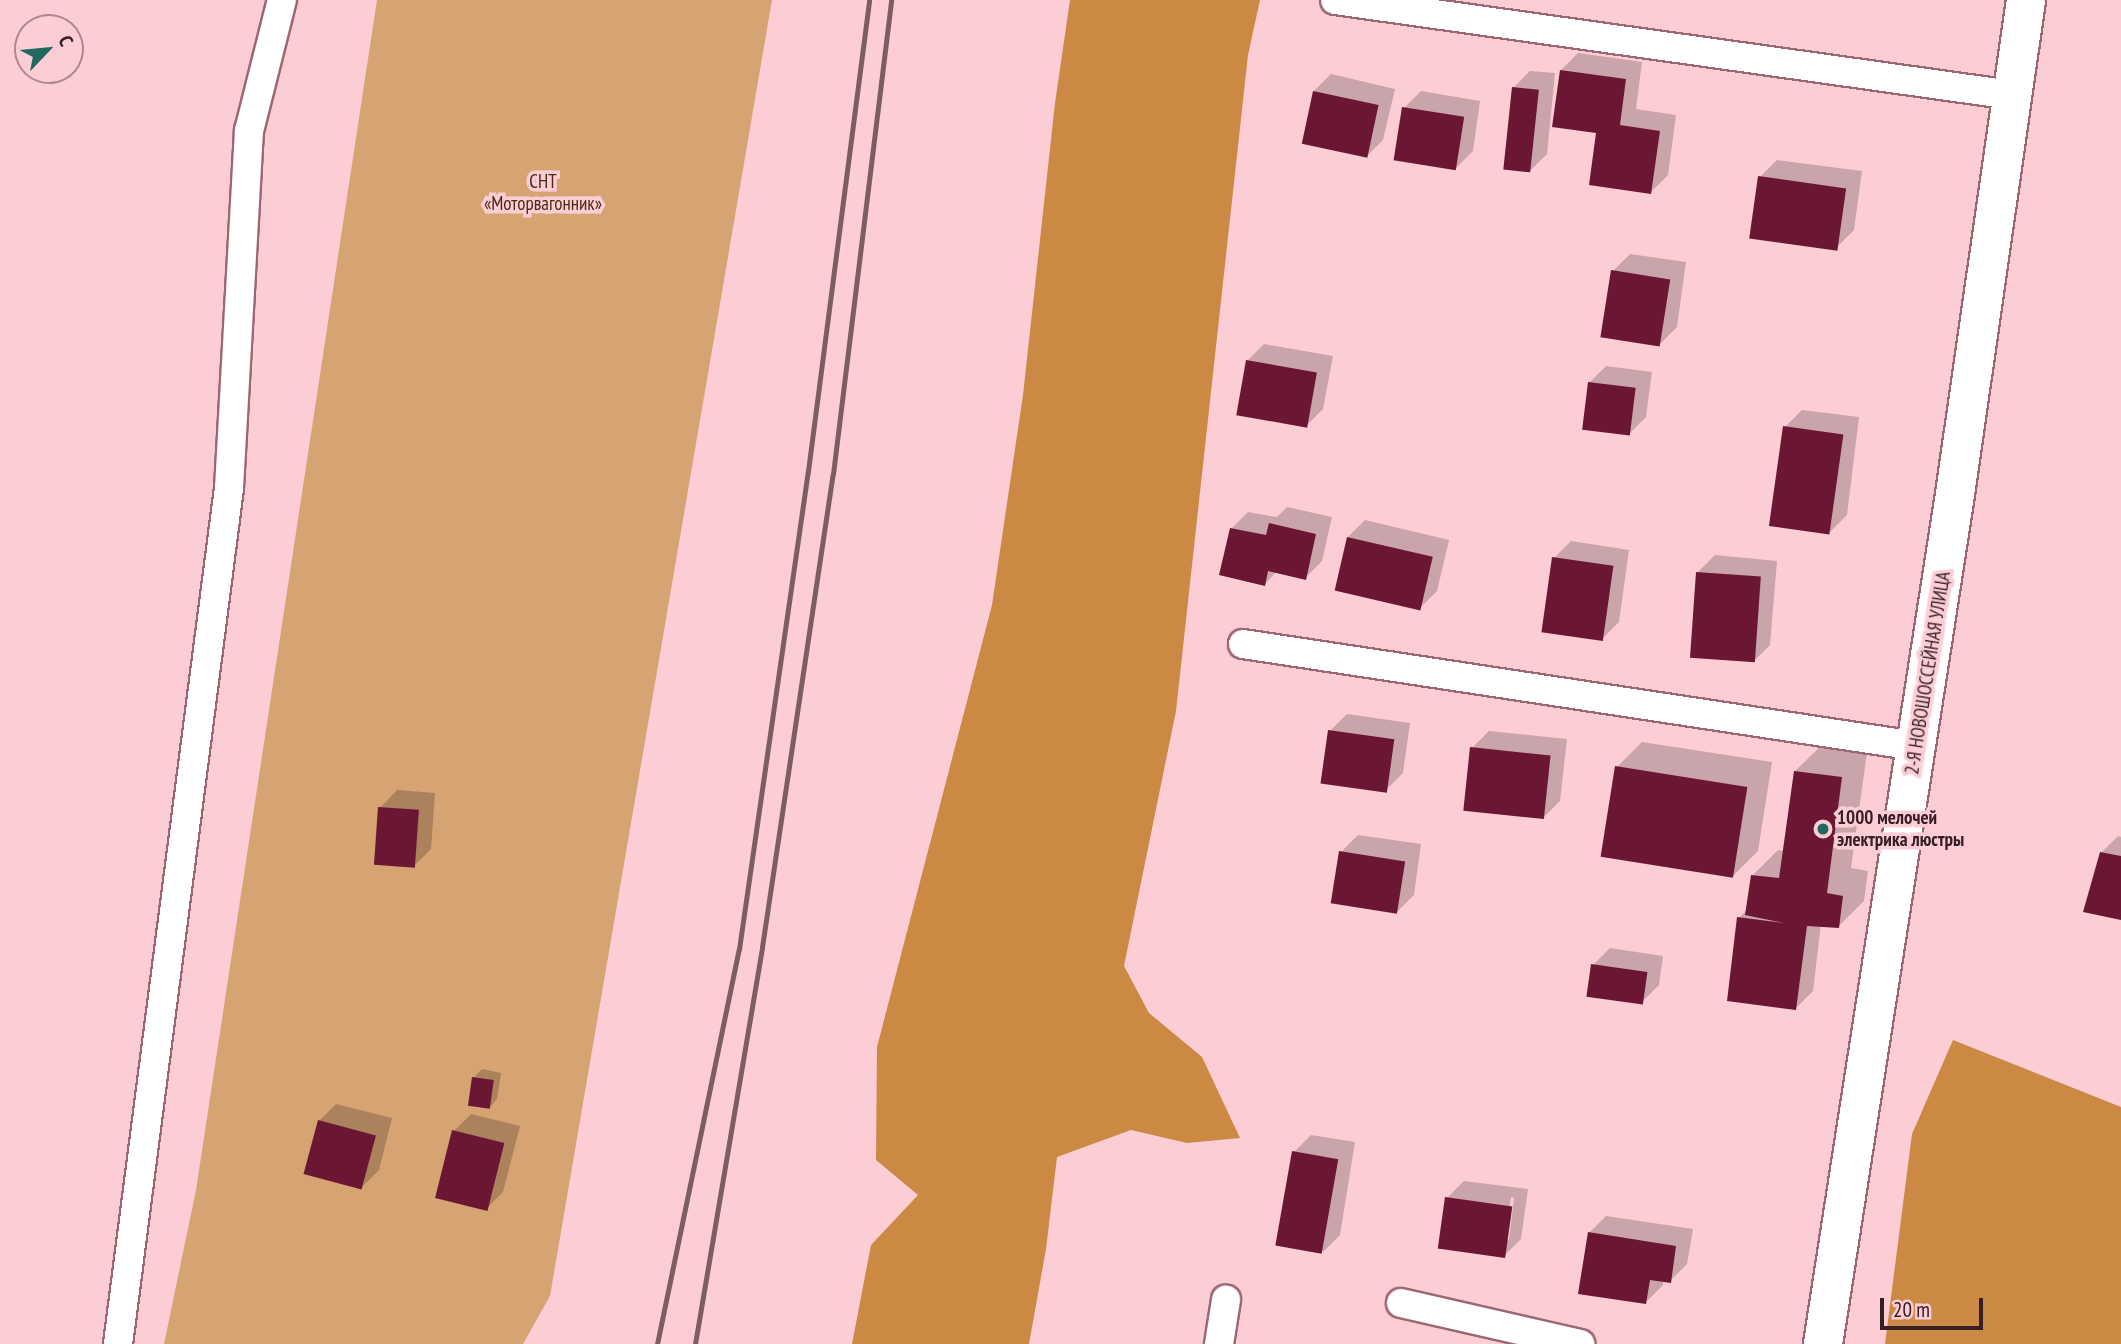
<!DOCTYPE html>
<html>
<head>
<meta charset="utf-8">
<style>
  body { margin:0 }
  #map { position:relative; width:2121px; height:1344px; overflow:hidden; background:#fdcdd6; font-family:"PT Sans Narrow",sans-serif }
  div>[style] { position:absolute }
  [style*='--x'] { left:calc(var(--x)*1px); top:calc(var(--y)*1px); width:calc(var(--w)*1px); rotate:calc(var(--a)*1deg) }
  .green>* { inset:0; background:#d6a373 }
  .forest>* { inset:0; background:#cc8944 }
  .shadow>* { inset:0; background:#0003 }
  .building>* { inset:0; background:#6b1734; transform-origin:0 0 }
  .roads { filter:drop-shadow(2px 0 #9b6773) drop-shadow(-2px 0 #9b6773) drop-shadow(0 2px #9b6773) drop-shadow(0 -2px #9b6773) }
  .minor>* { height:28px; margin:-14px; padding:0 14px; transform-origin:14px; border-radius:14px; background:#fff }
  .secondary>* { height:38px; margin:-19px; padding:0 19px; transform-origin:19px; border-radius:19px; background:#fff }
  .rail>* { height:5px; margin:-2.5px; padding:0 2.5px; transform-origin:2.5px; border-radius:2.5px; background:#7d5d64 }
  .dots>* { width:19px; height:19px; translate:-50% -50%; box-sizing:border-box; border:4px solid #fdcdd6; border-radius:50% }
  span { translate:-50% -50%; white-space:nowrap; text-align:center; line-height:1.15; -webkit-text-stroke:7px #fdcdd6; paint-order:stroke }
  .park-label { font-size:19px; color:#472b0d }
  .street-label { font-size:19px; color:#362025 }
  .poi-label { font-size:19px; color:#362025; font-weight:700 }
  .left { translate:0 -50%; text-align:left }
  .north { position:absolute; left:14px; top:14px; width:70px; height:70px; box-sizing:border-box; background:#fdcdd6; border:2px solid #ad888f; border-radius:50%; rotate:64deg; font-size:19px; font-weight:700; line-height:28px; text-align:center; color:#362025 }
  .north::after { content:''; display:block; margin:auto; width:24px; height:32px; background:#1f6960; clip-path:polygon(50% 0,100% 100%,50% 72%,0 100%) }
  .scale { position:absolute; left:1880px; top:1298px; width:103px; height:32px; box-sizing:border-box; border:4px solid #362025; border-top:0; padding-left:9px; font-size:21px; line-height:24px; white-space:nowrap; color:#362025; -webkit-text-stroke:5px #fdcdd6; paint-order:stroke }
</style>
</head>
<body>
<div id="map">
  <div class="green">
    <i style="clip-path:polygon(377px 0,772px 0,550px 1296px,523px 1344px,164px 1344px,196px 1190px)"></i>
  </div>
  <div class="forest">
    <i style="clip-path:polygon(1070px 0,1260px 0,1248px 55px,1176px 711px,1124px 966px,1149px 1013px,1202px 1057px,1240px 1138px,1187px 1143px,1131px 1130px,1057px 1157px,1046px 1249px,1029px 1344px,852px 1344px,871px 1245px,918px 1195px,876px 1160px,877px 1047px,992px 605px,1023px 395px,1055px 103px)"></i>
    <i style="clip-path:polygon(1953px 1040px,2121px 1107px,2121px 1344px,1885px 1344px,1912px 1134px)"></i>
  </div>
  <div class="shadow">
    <i style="clip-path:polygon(1578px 53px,1642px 62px,1636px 109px,1676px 115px,1668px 175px,1651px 192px,1598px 132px,1561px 70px)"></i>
    <i style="clip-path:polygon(1530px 71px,1555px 73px,1547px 154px,1530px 171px,1513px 88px)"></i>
    <i style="clip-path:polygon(1331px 74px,1395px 89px,1383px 140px,1366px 157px,1314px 91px)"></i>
    <i style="clip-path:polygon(1421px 91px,1480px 101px,1473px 151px,1456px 168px,1404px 108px)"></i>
    <i style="clip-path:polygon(1777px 160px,1862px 171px,1854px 230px,1837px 247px,1760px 177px)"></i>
    <i style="clip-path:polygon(1630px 254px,1686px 262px,1677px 327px,1660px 344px,1613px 271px)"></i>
    <i style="clip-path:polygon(1264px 344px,1333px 356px,1323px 409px,1306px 426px,1247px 361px)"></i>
    <i style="clip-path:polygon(1606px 366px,1652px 372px,1646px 417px,1629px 434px,1589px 383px)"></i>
    <i style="clip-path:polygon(1802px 410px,1859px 417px,1847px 515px,1830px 532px,1785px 427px)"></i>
    <i style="clip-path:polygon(1287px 507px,1332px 517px,1322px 561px,1305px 578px,1277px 571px,1265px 584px,1231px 529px,1248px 512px,1277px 517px)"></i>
    <i style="clip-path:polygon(1365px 520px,1449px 540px,1437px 591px,1420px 608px,1348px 537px)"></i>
    <i style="clip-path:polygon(1571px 541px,1629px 550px,1619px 622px,1602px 639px,1554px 558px)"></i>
    <i style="clip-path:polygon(1715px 555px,1777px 561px,1770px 645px,1753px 662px,1698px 572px)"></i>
    <i style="clip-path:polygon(1347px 714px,1410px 723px,1403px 773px,1386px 790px,1330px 731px)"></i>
    <i style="clip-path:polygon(1489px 731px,1567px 739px,1560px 801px,1543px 818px,1472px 748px)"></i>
    <i style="clip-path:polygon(1642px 742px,1772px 762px,1758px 851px,1733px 876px,1617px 767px)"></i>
    <i style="clip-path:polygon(1821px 746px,1867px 752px,1851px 868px,1868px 871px,1864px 901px,1839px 926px,1821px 924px,1813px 991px,1796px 1008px,1739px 918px,1748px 909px,1752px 876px,1778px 850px,1785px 851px,1795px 771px)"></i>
    <i style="clip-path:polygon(397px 790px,435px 793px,431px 849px,414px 866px,380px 808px)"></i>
    <i style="clip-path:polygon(1358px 835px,1421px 844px,1414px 895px,1397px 912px,1341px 852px)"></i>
    <i style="clip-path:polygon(2118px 836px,2121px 837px,2121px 918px,2085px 911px,2101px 853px)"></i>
    <i style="clip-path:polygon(1610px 948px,1663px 956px,1659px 985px,1642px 1002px,1593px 965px)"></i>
    <i style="clip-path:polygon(482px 1069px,501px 1073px,497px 1099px,489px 1108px,474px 1077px)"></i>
    <i style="clip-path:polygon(336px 1104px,392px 1118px,379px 1170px,362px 1187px,319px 1121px)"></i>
    <i style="clip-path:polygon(471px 1114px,520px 1126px,503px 1192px,486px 1209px,454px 1131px)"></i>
    <i style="clip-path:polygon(1311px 1135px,1355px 1142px,1340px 1235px,1323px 1252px,1294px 1152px)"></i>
    <i style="clip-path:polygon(evenodd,1464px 1181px,1528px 1189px,1521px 1239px,1504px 1256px,1447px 1198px,1464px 1181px,1511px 1197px,1514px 1198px,1509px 1240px,1505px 1240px,1511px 1197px)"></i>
    <i style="clip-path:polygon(1606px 1216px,1693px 1229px,1687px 1264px,1670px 1281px,1663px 1280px,1663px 1285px,1646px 1302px,1589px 1233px)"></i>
  </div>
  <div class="building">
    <i style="clip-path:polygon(1560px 70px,1626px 79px,1620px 125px,1660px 131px,1651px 194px,1589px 185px,1596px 133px,1552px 127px)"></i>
    <i style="left:1512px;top:87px;width:27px;height:83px;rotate:6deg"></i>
    <i style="left:1313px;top:91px;width:67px;height:54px;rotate:12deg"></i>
    <i style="left:1402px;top:107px;width:63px;height:54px;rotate:9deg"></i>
    <i style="left:1758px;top:176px;width:89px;height:63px;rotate:8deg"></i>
    <i style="left:1611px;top:270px;width:60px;height:68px;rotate:9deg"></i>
    <i style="left:1246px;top:360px;width:72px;height:56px;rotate:10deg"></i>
    <i style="left:1588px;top:382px;width:48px;height:48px;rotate:7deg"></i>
    <i style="left:1783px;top:426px;width:61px;height:101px;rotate:8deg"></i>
    <i style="clip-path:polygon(1269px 523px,1316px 534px,1306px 580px,1268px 571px,1265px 586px,1219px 575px,1230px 528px,1266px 535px)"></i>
    <i style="left:1347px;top:537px;width:88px;height:55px;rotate:13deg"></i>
    <i style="left:1552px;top:557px;width:62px;height:76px;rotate:8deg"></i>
    <i style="left:1696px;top:572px;width:65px;height:86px;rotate:4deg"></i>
    <i style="left:1328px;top:730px;width:67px;height:54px;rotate:8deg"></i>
    <i style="left:1470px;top:747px;width:81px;height:64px;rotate:6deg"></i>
    <i style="left:1615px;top:766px;width:134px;height:92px;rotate:9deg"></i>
    <i style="clip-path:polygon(1794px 771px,1842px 777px,1827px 893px,1843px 896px,1839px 928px,1807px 926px,1796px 1010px,1727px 1001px,1737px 917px,1784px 923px,1745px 915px,1751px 875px,1779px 878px)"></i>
    <i style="left:378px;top:807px;width:41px;height:58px;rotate:4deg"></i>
    <i style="left:1339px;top:851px;width:67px;height:53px;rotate:9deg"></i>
    <i style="clip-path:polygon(2100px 852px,2121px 856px,2121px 920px,2083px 912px)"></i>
    <i style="left:1591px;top:964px;width:57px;height:33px;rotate:8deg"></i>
    <i style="left:472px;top:1077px;width:22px;height:29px;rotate:8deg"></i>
    <i style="left:318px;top:1120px;width:60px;height:56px;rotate:15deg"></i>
    <i style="left:452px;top:1130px;width:54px;height:70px;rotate:14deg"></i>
    <i style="left:1292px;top:1151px;width:47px;height:96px;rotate:10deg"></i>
    <i style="left:1445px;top:1197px;width:68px;height:52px;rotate:8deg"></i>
    <i style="clip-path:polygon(1588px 1232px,1676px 1246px,1671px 1283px,1650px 1280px,1646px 1304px,1578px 1294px)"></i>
  </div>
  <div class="roads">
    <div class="minor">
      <i style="--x:1335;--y:0;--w:684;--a:7.99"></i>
      <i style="--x:1243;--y:644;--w:681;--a:8.62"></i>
      <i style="--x:1401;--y:1303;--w:184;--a:12.9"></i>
      <i style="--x:118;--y:1344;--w:863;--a:-82.61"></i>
      <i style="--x:229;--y:488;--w:358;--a:-86.8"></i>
      <i style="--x:249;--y:131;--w:135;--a:-75.9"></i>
      <i style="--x:1219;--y:1344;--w:45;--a:-81"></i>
    </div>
    <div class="secondary">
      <i style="--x:1823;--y:1344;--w:853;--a:-81.17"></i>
      <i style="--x:1954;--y:501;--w:506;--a:-81.82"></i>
    </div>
  </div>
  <div class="rail">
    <i style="--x:657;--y:1344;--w:403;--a:-78.3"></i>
    <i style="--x:739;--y:949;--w:483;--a:-81.8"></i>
    <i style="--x:808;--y:471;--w:475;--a:-82.6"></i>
    <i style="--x:695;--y:1344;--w:403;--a:-80.4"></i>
    <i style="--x:762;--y:947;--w:478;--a:-81.5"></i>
    <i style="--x:833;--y:474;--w:478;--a:-83"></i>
  </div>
  <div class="dots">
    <i style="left:1823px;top:829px;background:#1f6960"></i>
  </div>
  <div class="park-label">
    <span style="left:543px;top:193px">СНТ<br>«Моторвагонник»</span>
  </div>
  <div class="street-label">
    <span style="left:1928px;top:673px;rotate:-81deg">2-Я НОВОШОССЕЙНАЯ УЛИЦА</span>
  </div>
  <div class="poi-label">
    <span class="left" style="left:1837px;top:829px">1000 мелочей<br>электрика люстры</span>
  </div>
  <div class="north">С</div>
  <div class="scale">20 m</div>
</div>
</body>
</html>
